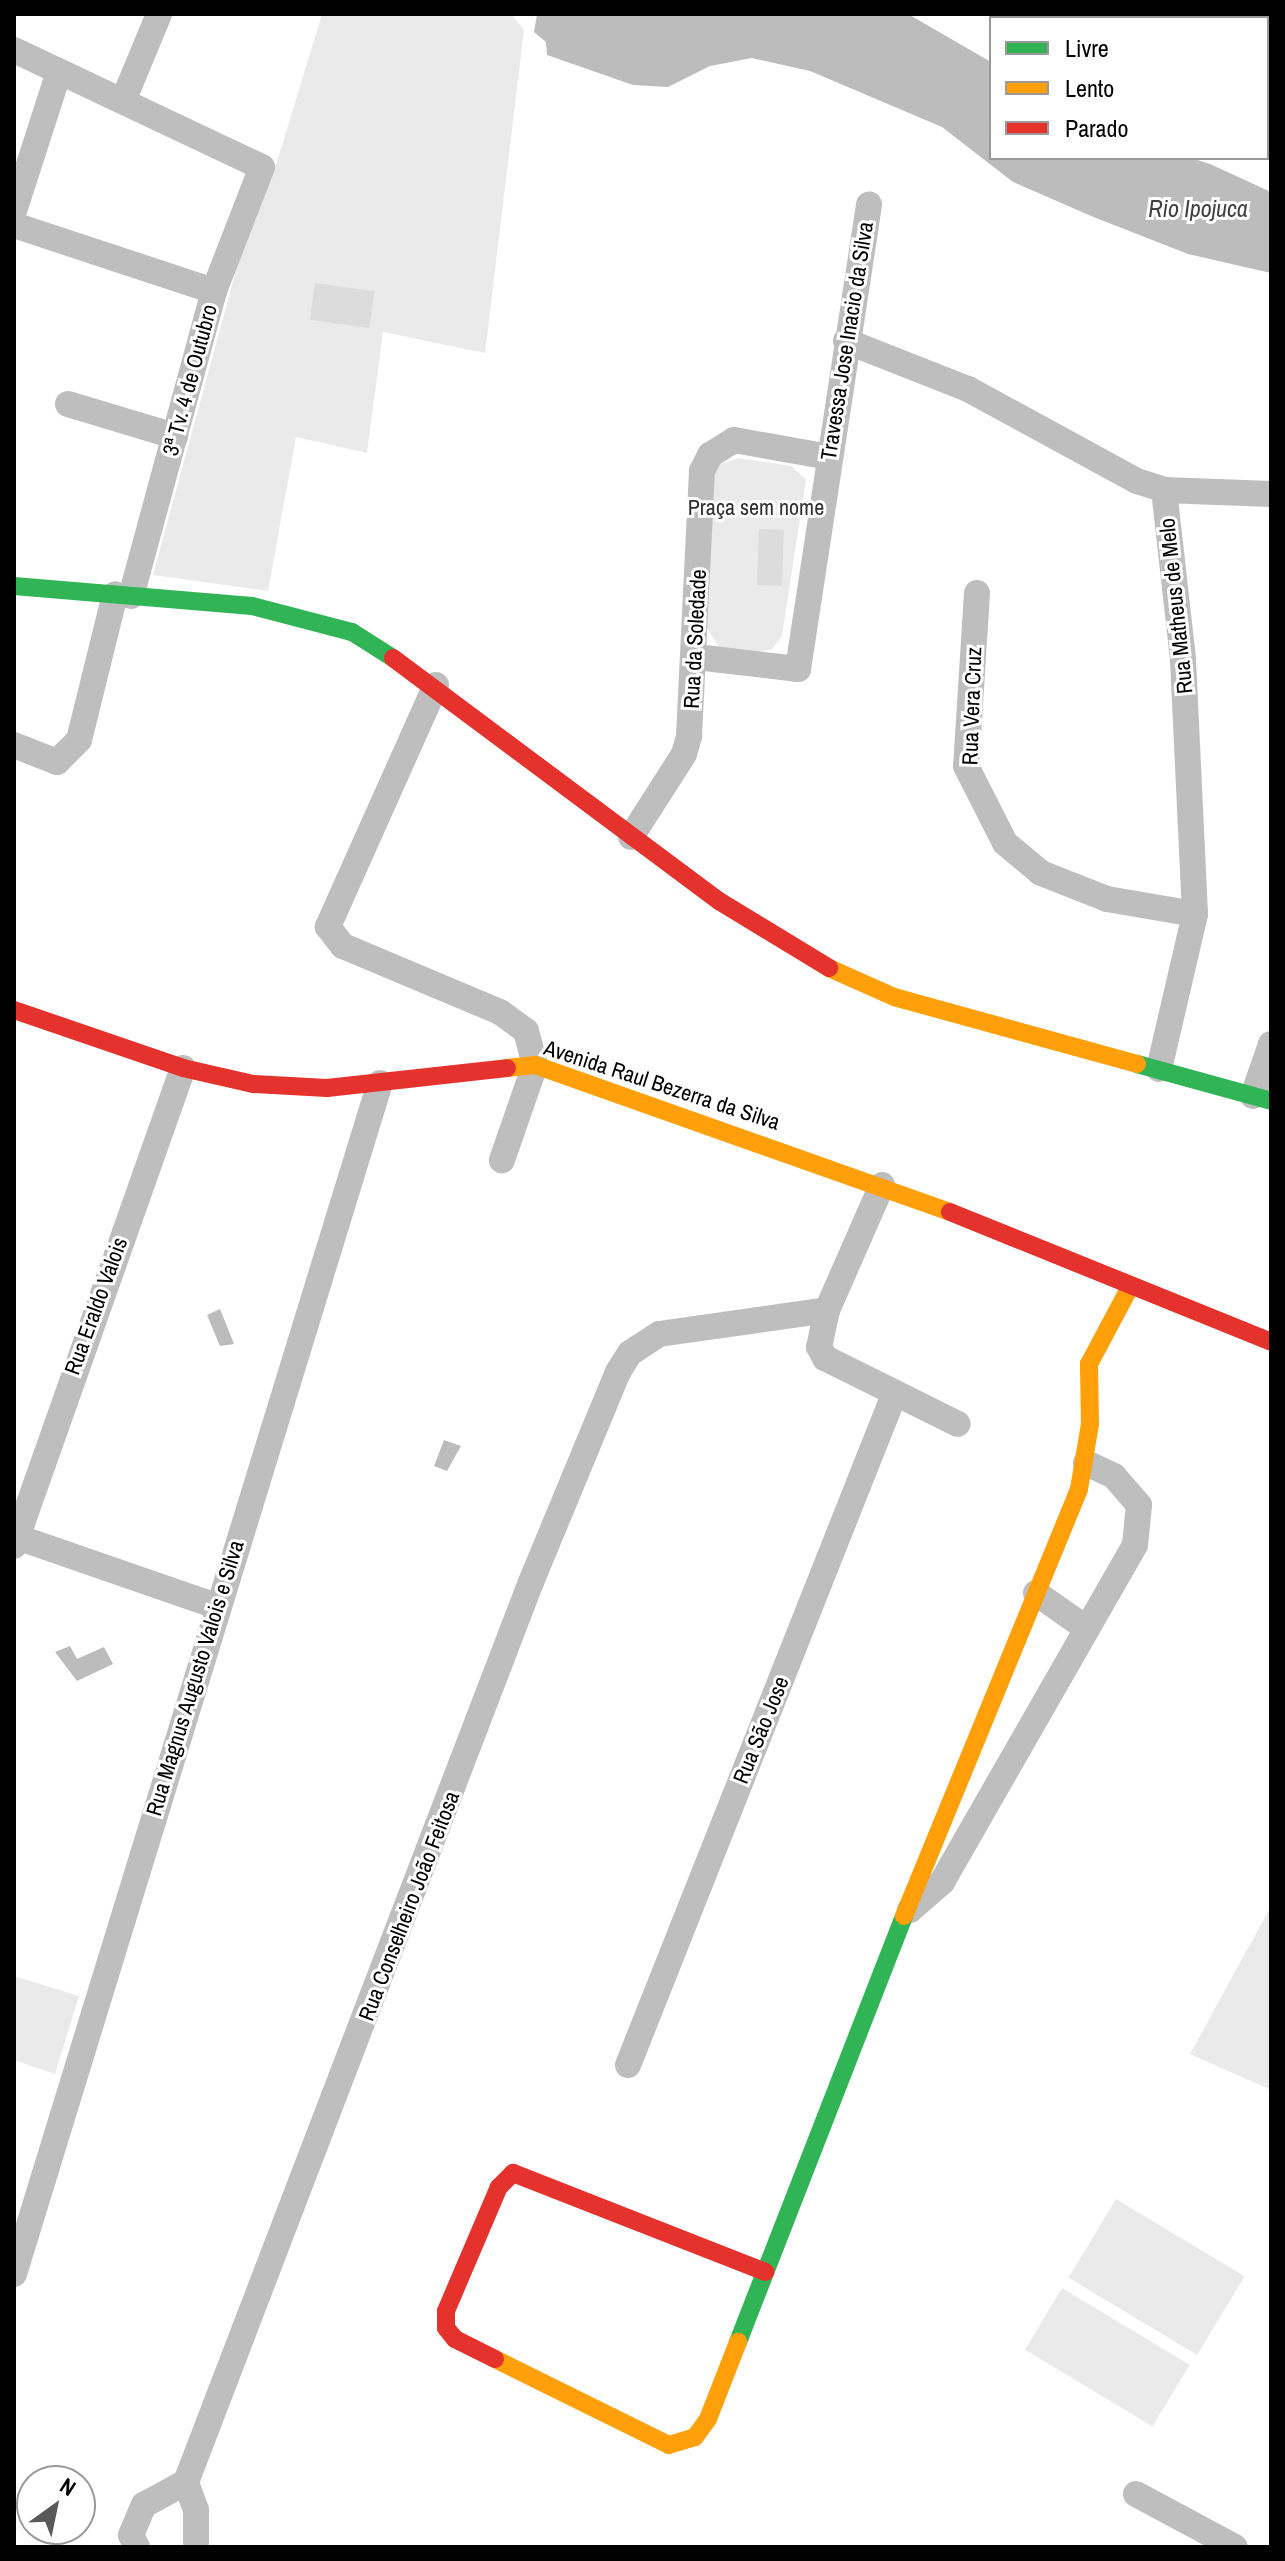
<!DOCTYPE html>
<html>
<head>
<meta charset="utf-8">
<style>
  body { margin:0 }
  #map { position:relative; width:1285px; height:2561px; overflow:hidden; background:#fff; font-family:"Archivo Narrow",sans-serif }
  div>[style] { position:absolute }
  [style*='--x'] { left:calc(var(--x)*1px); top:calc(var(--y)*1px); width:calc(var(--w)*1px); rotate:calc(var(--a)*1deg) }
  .green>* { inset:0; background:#eaeaea; transform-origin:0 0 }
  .water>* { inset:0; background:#bcbcbc }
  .building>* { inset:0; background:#dcdcdc; transform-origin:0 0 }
  .street>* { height:26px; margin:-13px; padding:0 13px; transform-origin:13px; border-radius:13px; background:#bebebe }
  .fast>* { height:18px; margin:-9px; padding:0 9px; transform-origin:9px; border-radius:9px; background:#30b455 }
  .slow>* { height:18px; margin:-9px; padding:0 9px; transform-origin:9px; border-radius:9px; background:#ff9f0a }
  .jam>* { height:18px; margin:-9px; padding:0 9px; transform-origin:9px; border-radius:9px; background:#e5322d }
  span { translate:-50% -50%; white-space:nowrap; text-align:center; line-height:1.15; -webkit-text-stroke:6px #fff; paint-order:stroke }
  .street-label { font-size:22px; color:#000 }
  .park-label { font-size:22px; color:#2f2f2f }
  .water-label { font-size:24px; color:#404040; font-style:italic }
  .frame { position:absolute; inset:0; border:16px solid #000; pointer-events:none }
  .legend { position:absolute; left:989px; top:16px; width:280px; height:144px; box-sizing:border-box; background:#fff; border:2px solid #999; margin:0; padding:10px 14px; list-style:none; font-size:24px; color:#000 }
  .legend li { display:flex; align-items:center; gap:16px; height:40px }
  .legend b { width:40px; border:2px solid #999 }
  .north { position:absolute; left:16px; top:2465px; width:80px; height:80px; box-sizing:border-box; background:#fff; border:2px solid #999; border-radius:50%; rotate:33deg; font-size:22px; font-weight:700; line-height:32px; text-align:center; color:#000 }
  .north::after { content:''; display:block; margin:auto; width:28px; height:36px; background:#595959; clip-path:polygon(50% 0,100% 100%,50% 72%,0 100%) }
</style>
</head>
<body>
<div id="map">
  <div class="green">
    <i style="clip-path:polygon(322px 14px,511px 14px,524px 30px,485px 353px,383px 332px,367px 453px,296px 437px,268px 591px,153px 575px,243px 245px,277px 162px)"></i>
    <i style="clip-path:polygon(738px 458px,791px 466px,806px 479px,782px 636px,772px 649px,748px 655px,722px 652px,705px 625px,714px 474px,719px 465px)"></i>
    <i style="clip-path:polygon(1271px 1906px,1271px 2090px,1190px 2054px)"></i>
    <i style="clip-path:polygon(14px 1976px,79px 1996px,55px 2074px,14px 2060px)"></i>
    <i style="left:1116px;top:2199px;width:150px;height:92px;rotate:31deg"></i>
    <i style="left:1062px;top:2288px;width:149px;height:72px;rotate:31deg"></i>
  </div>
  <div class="water">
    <i style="clip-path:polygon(537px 14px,908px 14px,991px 62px,991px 158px,1191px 158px,1210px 164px,1271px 192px,1271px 273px,1188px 254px,1091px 216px,1013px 182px,942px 127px,810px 71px,752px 58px,710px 66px,668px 87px,633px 85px,547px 55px,546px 42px,534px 32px)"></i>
    <i style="clip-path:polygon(220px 1309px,234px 1344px,220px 1346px,207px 1315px)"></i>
    <i style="clip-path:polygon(444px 1440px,461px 1446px,447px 1471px,434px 1466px)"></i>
    <i style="clip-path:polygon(70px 1646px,77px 1659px,104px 1647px,113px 1664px,77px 1681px,55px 1652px)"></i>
  </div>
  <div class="building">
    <i style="left:315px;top:283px;width:60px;height:37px;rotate:8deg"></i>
    <i style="left:759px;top:529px;width:25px;height:56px;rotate:2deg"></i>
  </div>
  <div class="street">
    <i style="--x:1190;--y:14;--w:13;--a:18"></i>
    <i style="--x:1267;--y:39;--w:4;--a:14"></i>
    <i style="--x:14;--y:50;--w:274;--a:25.3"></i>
    <i style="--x:262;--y:167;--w:133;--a:111.2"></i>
    <i style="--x:214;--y:291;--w:316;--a:105.2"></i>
    <i style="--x:123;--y:101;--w:94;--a:-67.5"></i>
    <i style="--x:14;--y:211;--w:146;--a:-72.1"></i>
    <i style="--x:14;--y:225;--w:211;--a:18.3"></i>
    <i style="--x:846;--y:341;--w:131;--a:21.5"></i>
    <i style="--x:968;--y:389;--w:192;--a:28.6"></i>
    <i style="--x:1137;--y:481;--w:28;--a:18"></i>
    <i style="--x:1164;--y:490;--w:107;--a:2.1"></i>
    <i style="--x:68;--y:404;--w:112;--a:16.7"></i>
    <i style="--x:977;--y:593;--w:173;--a:93.6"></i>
    <i style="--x:966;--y:766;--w:86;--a:63.1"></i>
    <i style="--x:1005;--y:843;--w:47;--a:39.8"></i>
    <i style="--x:1041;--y:873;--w:71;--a:21.5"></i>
    <i style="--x:1107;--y:899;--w:89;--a:9.7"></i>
    <i style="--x:696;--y:657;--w:103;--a:6.7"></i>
    <i style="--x:798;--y:669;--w:470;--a:-81.3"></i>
    <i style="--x:436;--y:685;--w:265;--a:114.1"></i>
    <i style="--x:328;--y:927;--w:24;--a:52"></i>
    <i style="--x:343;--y:946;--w:170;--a:22.8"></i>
    <i style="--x:500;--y:1012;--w:32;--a:36"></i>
    <i style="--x:526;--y:1031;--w:35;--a:75"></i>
    <i style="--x:535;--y:1065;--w:101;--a:109.2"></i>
    <i style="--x:14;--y:745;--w:46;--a:21.6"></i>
    <i style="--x:57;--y:762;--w:31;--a:-45"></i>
    <i style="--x:79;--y:740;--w:150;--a:-76.1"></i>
    <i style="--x:631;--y:837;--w:98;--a:-57.4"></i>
    <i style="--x:684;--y:754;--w:19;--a:-74"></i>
    <i style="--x:689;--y:736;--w:265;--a:-87.2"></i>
    <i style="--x:702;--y:471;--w:18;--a:-63"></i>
    <i style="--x:710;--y:455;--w:28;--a:-32"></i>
    <i style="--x:734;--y:440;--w:97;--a:10.1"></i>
    <i style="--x:1159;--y:1069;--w:159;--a:-76.9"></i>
    <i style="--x:1195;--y:914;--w:255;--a:-92.7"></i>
    <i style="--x:1183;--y:659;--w:170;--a:-96.4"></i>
    <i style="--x:1253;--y:1096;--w:55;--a:-70.9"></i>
    <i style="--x:882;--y:1185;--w:137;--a:113.7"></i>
    <i style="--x:827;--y:1310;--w:38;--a:102"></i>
    <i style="--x:819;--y:1347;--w:13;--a:61"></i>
    <i style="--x:825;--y:1358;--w:148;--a:26.4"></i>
    <i style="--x:14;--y:1536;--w:214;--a:19.1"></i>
    <i style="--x:14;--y:1546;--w:507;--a:-70.53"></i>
    <i style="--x:1036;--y:1593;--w:62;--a:35.2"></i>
    <i style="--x:910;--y:1910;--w:43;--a:-41.2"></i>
    <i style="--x:942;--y:1882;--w:388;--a:-60.2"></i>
    <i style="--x:1135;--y:1545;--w:40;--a:-84.3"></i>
    <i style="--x:1139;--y:1505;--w:38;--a:-131"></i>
    <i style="--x:1114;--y:1476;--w:31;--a:-155"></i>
    <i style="--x:628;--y:2065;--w:721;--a:-68.35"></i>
    <i style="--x:14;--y:2274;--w:1246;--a:-72.92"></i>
    <i style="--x:1136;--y:2494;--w:112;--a:28.2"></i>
    <i style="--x:137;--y:2547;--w:13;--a:-117"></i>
    <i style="--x:131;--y:2535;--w:33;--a:-67"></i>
    <i style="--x:144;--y:2505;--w:48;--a:-28.7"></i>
    <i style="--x:196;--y:2547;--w:37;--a:-90"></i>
    <i style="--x:196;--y:2510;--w:30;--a:-110"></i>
    <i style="--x:186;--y:2482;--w:964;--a:-69.03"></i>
    <i style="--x:531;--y:1582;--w:227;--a:-67.5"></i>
    <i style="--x:618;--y:1372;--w:22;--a:-58"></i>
    <i style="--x:630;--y:1353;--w:35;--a:-33"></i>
    <i style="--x:659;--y:1334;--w:170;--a:-8.1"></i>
  </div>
  <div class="fast">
    <i style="--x:14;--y:586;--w:239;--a:4.8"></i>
    <i style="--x:252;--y:606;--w:103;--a:14.6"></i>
    <i style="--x:352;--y:632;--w:49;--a:32.4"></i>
    <i style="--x:1137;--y:1064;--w:139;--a:15.4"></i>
    <i style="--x:738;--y:2342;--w:457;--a:-68.7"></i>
  </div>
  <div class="slow">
    <i style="--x:829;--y:968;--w:71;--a:24"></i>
    <i style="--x:894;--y:997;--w:252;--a:15.4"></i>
    <i style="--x:507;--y:1068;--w:28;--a:-6"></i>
    <i style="--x:535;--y:1065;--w:440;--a:19.5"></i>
    <i style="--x:904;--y:1916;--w:461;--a:-67.7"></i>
    <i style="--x:1079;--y:1489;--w:66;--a:-80.4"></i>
    <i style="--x:1090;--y:1424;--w:60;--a:-91"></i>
    <i style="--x:1089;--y:1364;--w:89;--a:-62"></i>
    <i style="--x:495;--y:2359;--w:194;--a:26.3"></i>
    <i style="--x:669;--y:2445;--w:27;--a:-17"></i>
    <i style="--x:695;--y:2437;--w:22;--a:-54"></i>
    <i style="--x:708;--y:2419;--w:83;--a:-68.7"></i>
  </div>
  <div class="jam">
    <i style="--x:393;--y:658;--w:407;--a:36.7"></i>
    <i style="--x:719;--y:901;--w:129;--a:31.3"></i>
    <i style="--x:14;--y:1010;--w:179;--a:18.9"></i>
    <i style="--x:183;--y:1068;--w:72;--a:12.9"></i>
    <i style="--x:253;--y:1084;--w:74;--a:3.1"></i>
    <i style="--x:327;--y:1088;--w:181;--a:-6.3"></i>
    <i style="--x:950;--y:1212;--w:346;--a:22"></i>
    <i style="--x:495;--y:2359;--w:45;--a:-153.4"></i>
    <i style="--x:455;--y:2339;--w:14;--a:-129"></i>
    <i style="--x:446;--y:2328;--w:17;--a:-90"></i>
    <i style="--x:446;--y:2311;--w:135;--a:-66.9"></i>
    <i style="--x:499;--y:2187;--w:20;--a:-45"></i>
    <i style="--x:513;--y:2173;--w:271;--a:21.4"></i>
  </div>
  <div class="street-label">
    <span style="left:847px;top:341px;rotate:-81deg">Travessa Jose Inacio da Silva</span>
    <span style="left:190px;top:380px;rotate:-75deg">3ª Tv. 4 de Outubro</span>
    <span style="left:1176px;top:606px;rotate:-96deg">Rua Matheus de Melo</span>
    <span style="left:695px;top:639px;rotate:-87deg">Rua da Soledade</span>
    <span style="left:972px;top:706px;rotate:-88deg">Rua Vera Cruz</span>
    <span style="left:662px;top:1085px;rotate:18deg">Avenida Raul Bezerra da Silva</span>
    <span style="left:96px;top:1306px;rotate:-70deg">Rua Eraldo Valois</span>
    <span style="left:195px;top:1678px;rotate:-73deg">Rua Magnus Augusto Valois e Silva</span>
    <span style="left:761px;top:1730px;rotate:-68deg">Rua São Jose</span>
    <span style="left:409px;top:1906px;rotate:-69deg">Rua Conselheiro João Feitosa</span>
  </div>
  <div class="park-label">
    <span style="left:756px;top:508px">Praça sem nome</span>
  </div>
  <div class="water-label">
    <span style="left:1198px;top:209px">Rio Ipojuca</span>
  </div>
  <div class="frame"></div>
  <ul class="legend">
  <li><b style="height:10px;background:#30b455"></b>Livre</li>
  <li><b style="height:10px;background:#ff9f0a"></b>Lento</li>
  <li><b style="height:10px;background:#e5322d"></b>Parado</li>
  </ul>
  <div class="north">N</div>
</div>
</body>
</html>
